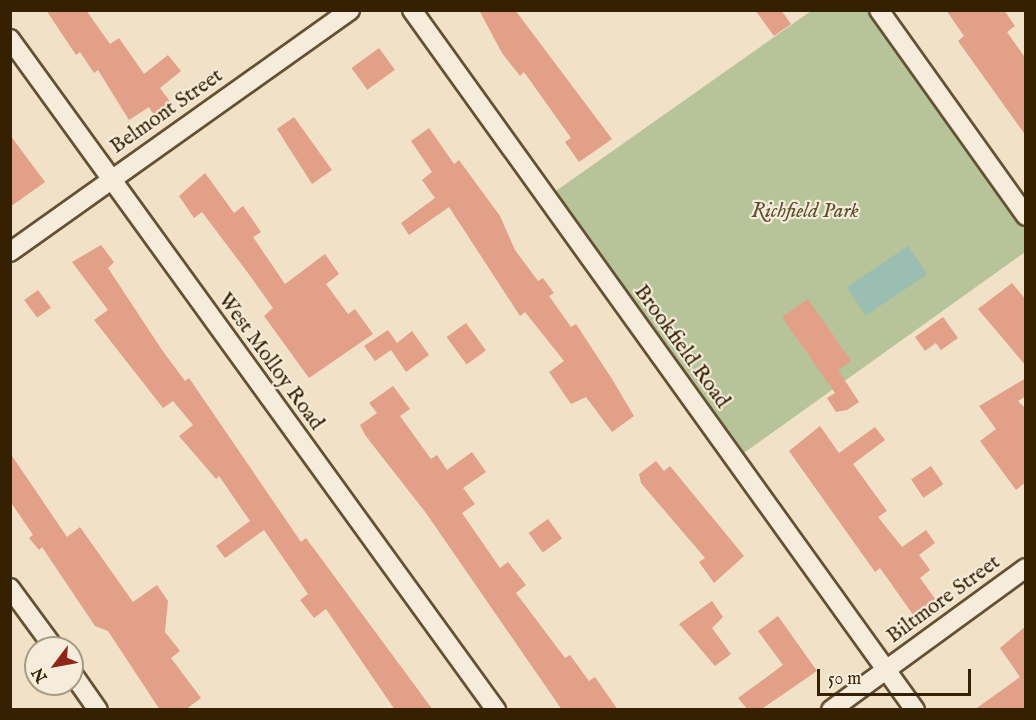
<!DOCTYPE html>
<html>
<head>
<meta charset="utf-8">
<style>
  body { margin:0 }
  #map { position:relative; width:1036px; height:720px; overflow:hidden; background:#f0e1c7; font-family:"IM FELL English",serif }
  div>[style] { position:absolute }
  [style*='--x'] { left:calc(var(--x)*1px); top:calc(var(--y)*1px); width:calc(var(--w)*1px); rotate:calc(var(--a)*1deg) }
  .green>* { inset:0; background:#b7c398 }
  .water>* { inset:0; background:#9abeb2; transform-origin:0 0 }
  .building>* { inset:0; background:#e3a088; transform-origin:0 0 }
  .roads { filter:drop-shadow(2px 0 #645133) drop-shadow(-2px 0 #645133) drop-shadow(0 2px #645133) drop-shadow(0 -2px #645133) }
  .minor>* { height:18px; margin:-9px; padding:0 9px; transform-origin:9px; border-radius:9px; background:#f5ecdb }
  span { translate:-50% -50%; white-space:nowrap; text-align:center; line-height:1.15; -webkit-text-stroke:4.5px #f5ecdb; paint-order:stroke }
  .street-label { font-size:21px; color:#352102 }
  .park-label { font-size:21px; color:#5c522f; font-style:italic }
  .frame { position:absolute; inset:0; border:12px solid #352102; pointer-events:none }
  .north { position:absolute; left:24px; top:636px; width:60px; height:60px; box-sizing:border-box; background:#f5ecdb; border:2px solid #a89b84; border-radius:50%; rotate:238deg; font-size:16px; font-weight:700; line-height:24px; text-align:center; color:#352102 }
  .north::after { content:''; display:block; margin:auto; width:21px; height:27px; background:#8f2418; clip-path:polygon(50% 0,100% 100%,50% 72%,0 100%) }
  .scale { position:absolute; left:817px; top:669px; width:154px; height:27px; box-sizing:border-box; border:3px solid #352102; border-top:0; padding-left:8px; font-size:18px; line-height:21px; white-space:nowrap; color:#352102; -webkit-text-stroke:4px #f5ecdb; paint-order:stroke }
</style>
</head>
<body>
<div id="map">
  <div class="green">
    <i style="clip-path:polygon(811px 11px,879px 11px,1025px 216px,1025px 252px,734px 460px,546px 198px)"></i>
  </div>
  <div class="water">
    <i style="left:908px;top:246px;width:34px;height:74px;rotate:56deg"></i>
  </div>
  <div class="building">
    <i style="clip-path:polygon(46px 10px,86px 10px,110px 44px,119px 38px,144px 74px,168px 55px,181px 71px,160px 88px,171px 103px,154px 115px,149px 107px,129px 120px,98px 70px,94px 73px,80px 52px,76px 55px)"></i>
    <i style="clip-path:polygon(479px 10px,515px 10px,612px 139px,579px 162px,565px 142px,571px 138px,524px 72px,520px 76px,502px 53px)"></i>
    <i style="clip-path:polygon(755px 10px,781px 10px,791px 24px,774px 36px)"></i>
    <i style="clip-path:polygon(946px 10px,1004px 10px,1015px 26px,1007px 32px,1026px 59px,1026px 136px,958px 41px,964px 36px)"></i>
    <i style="left:379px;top:48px;width:27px;height:34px;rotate:54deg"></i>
    <i style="clip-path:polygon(294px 117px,332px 170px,312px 184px,277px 129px)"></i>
    <i style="clip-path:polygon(429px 128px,454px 164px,459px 160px,500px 216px,515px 250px,538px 281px,543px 278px,554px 293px,549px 296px,571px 327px,576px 324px,612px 379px,634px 416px,612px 432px,586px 397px,571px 404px,549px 372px,564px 361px,525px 312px,520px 316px,449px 207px,409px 235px,401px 223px,435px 198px,422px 180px,432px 172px,411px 141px)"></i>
    <i style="clip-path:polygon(10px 135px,45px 182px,10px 207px)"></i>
    <i style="clip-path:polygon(205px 173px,234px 213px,243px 206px,261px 232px,253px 237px,285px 284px,325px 254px,339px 274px,326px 284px,348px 314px,355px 309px,373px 334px,309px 378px,264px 316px,273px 308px,248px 273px,202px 212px,194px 218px,179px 196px)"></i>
    <i style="clip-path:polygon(101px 245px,114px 262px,108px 268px,162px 350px,185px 381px,189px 378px,301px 542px,306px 538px,433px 710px,395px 710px,326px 609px,314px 618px,300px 600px,308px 594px,264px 530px,225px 558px,216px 546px,250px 521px,219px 476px,216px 479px,179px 436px,193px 425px,173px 401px,163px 408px,94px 320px,108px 310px,72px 262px)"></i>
    <i style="clip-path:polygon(1012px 283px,1026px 300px,1026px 366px,978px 309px)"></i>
    <i style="left:38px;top:290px;width:22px;height:17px;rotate:54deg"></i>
    <i style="clip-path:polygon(808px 299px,851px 361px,838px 370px,859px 402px,847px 410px,836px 412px,827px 398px,835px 393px,782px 317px)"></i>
    <i style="clip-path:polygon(943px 317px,958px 338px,941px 350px,936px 343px,925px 351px,915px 337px)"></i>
    <i style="left:466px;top:323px;width:34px;height:24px;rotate:54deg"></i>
    <i style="clip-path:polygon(388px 330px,397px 343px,412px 331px,429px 355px,406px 372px,391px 350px,375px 361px,364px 346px)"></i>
    <i style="clip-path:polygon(1026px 378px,1026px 396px,1018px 401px,1026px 409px,1026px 482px,1016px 490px,980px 441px,996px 429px,979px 406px)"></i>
    <i style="clip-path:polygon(393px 386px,410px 409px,400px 416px,431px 459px,437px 455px,447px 470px,472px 452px,486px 472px,463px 488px,475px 504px,462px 513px,500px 568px,508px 562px,526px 585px,516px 593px,565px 658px,570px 655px,589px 681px,595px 677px,618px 710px,562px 710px,426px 513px,365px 435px,360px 425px,377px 413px,369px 403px)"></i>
    <i style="clip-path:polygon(820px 426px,839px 453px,875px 427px,885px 440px,853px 464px,887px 511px,878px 517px,902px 547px,926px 530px,935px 543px,919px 555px,930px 570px,920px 578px,936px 600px,914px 616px,880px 568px,875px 572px,789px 451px)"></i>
    <i style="clip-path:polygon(10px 453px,67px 537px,80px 527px,133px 602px,157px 585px,168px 601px,165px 632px,180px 651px,171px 658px,201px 698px,185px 710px,160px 710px,108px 631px,95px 626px,42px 547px,39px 550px,29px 538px,33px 535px,10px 501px)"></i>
    <i style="clip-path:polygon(656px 461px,664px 471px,670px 466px,744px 556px,714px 583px,699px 562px,705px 558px,641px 483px,639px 474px)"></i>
    <i style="left:931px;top:466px;width:22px;height:24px;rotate:56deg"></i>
    <i style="left:548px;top:519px;width:24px;height:24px;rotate:54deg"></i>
    <i style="clip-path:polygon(712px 601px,723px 617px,712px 628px,731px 654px,715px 666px,679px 624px)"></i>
    <i style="clip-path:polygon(778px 616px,817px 671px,760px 710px,748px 710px,738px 698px,783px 665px,758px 631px)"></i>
    <i style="clip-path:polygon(1026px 626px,1026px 710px,974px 710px,1020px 677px,1000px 648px)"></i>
  </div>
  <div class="roads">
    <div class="minor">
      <i style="--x:412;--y:10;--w:862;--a:54.3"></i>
      <i style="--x:879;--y:10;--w:253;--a:54.5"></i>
      <i style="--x:10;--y:39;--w:829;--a:54.08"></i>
      <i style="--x:10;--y:252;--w:417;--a:-35.4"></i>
      <i style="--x:10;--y:588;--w:74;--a:53.7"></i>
      <i style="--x:72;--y:673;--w:45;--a:54.9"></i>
      <i style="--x:831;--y:710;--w:241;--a:-36.1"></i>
    </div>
  </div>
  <div class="street-label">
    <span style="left:167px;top:112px;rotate:-35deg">Belmont Street</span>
    <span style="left:681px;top:347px;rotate:54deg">Brookfield Road</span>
    <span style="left:270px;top:362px;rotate:54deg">West Molloy Road</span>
    <span style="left:944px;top:600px;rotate:-36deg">Biltmore Street</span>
  </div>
  <div class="park-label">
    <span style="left:805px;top:212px">Richfield Park</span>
  </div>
  <div class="frame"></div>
  <div class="north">N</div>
  <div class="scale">50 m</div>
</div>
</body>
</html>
